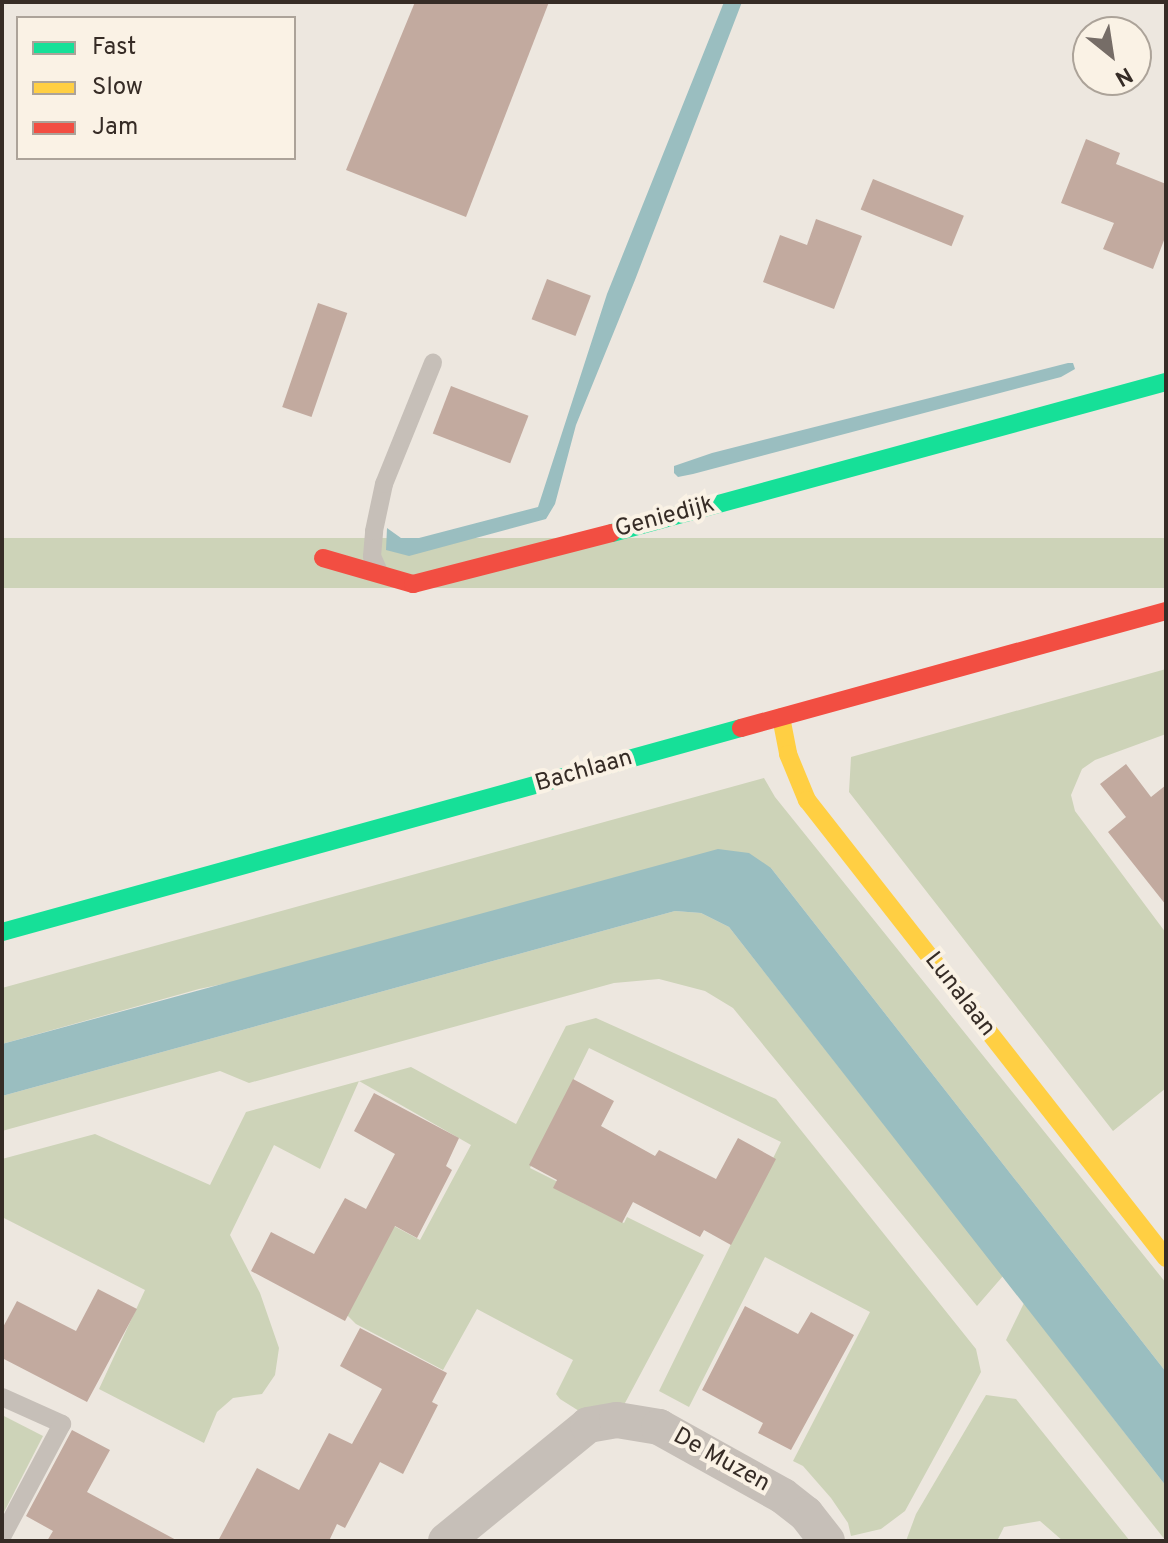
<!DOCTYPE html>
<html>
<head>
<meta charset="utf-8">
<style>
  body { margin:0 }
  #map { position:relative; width:1168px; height:1543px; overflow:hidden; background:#ede7df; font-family:Overpass,sans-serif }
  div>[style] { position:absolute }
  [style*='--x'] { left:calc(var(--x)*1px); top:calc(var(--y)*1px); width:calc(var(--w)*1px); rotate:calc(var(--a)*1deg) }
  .green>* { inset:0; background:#cdd3b8; transform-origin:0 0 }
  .water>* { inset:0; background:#9abec0 }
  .building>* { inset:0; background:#c2aa9f; transform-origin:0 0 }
  .lane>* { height:18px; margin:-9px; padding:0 9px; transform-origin:9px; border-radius:9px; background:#c6bfb8 }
  .street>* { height:36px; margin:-18px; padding:0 18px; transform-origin:18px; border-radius:18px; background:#c6bfb8 }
  .fast>* { height:18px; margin:-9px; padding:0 9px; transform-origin:9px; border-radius:9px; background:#16e098 }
  .slow>* { height:18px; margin:-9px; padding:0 9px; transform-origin:9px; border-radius:9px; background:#ffcf43 }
  .jam>* { height:18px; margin:-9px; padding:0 9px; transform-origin:9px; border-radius:9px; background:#f24e42 }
  span { translate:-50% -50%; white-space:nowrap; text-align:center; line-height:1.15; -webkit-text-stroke:8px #faf2e5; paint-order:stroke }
  .street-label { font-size:24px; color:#362c26 }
  .frame { position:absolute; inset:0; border:4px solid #362c26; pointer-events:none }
  .legend { position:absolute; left:16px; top:16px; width:280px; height:144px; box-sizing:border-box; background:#faf2e5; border:2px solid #aca399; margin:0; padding:10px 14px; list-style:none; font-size:24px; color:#362c26 }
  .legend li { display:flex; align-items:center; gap:16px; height:40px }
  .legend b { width:40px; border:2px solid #aca399 }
  .north { position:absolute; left:1072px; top:16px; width:80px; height:80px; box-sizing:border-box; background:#faf2e5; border:2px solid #aca399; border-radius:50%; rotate:150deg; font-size:22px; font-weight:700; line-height:32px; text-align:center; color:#362c26 }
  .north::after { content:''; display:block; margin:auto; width:28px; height:36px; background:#766d67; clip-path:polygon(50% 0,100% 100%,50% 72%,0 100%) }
</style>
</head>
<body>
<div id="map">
  <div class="green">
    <i style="left:1166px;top:538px;width:50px;height:1208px;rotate:90deg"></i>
    <i style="clip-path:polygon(1166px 669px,1166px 734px,1095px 760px,1082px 769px,1071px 795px,1075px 811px,1166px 933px,1166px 1088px,1113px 1131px,849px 792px,851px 757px)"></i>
    <i style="clip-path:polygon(764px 778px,775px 797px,1166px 1283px,1166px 1372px,771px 868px,199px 989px,2px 1044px,2px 988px)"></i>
    <i style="clip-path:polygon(675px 911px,701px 913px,729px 927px,1003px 1276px,977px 1306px,733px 1008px,705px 991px,659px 979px,614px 983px,249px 1083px,220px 1071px,2px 1131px,2px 1096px)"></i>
    <i style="clip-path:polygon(596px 1018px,776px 1099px,976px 1349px,981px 1372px,905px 1511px,881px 1529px,851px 1536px,848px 1523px,831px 1498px,803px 1466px,793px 1461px,870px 1312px,765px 1257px,689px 1407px,659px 1391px,781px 1142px,589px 1048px,530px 1168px,586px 1196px,583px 1203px,624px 1223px,627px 1217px,704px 1255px,625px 1403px,579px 1411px,560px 1399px,556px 1394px,573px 1360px,477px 1309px,443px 1370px,356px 1324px,346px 1314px,394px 1226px,420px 1240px,471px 1145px,359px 1081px,320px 1169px,274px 1145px,230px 1235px,260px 1293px,279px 1348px,275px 1375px,262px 1394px,233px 1398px,217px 1412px,204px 1443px,99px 1389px,145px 1290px,2px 1217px,2px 1159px,95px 1134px,210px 1185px,246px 1112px,411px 1067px,516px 1124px,566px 1026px)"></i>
    <i style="clip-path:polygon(1024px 1303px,1166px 1486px,1166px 1541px,1006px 1340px)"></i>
    <i style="clip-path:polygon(986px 1395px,1016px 1399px,1130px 1541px,1063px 1541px,1040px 1521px,1004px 1527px,997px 1541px,906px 1541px,916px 1514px)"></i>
    <i style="clip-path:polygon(2px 1415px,43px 1436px,2px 1516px)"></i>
  </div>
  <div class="water">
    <i style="clip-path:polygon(724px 2px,742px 2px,635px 280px,576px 425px,555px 504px,546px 519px,409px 556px,386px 550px,387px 528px,401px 538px,419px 538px,538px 507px,607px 294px)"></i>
    <i style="clip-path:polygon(1068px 363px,1073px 363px,1075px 369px,1061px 377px,693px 474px,678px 477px,674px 473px,674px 466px,712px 453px)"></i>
    <i style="clip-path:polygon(718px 849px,749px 853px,771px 868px,1166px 1372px,1166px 1486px,729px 927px,701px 913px,675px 911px,2px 1096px,2px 1044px)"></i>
  </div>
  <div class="building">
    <i style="clip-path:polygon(415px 2px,549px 2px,466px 217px,346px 170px)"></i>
    <i style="clip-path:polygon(1086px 139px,1120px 153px,1116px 164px,1166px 184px,1166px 235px,1153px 269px,1103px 249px,1114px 223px,1061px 203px)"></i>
    <i style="left:873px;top:179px;width:98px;height:33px;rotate:22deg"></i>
    <i style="clip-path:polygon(816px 219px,862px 236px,834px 309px,763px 282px,780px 235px,807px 245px)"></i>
    <i style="left:547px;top:279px;width:47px;height:43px;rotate:21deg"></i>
    <i style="left:318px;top:303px;width:31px;height:110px;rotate:19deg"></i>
    <i style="left:451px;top:386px;width:83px;height:51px;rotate:21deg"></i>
    <i style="clip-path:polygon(1126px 764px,1151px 797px,1166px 785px,1166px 905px,1108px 832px,1126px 817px,1100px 784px)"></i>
    <i style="clip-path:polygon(573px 1079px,614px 1101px,601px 1126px,655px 1156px,659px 1150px,716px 1179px,738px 1138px,776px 1159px,731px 1245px,704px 1230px,700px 1237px,633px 1202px,622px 1223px,553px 1188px,557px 1180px,529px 1165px)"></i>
    <i style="clip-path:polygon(374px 1093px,459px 1138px,446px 1166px,452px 1170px,417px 1238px,395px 1226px,345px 1321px,251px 1271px,271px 1232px,314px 1254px,345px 1198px,366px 1209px,395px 1154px,354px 1131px)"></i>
    <i style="clip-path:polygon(98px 1289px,137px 1309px,87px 1402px,2px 1358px,2px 1329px,17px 1301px,76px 1331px)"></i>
    <i style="clip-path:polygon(745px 1306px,798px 1334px,811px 1312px,854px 1335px,791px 1450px,758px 1433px,763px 1423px,702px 1390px)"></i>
    <i style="clip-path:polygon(360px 1328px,447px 1373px,432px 1402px,438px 1405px,403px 1474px,380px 1462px,345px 1528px,337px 1524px,329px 1541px,218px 1541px,257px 1468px,299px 1490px,329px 1433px,352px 1444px,382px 1389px,340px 1366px)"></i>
    <i style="clip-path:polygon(72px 1430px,110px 1450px,87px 1492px,178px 1541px,47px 1541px,53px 1531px,26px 1516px)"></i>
  </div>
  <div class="lane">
    <i style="--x:379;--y:572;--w:17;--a:-114"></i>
    <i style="--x:372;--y:556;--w:25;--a:-85"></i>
    <i style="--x:374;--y:531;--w:48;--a:-78"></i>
    <i style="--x:384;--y:484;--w:131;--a:-68"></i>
    <i style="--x:2;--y:1397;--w:66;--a:24.2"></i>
    <i style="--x:62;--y:1424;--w:128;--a:118"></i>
  </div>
  <div class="street">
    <i style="--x:446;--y:1541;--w:183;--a:-39.2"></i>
    <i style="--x:588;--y:1425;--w:29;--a:-10"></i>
    <i style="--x:617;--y:1420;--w:43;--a:9.5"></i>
    <i style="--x:659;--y:1427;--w:142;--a:29.1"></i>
    <i style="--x:783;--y:1496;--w:29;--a:38"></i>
    <i style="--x:806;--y:1514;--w:34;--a:52"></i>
  </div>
  <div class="fast">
    <i style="--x:612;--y:533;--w:574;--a:-15.25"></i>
    <i style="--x:2;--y:932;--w:767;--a:-15.43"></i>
  </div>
  <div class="slow">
    <i style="--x:781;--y:717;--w:38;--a:79"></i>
    <i style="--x:788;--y:754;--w:50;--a:67.6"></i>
    <i style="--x:807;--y:800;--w:582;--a:51.91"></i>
  </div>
  <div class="jam">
    <i style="--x:323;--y:558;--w:94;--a:16.1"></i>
    <i style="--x:413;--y:584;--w:205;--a:-14.4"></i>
    <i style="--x:741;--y:728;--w:441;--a:-15.4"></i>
  </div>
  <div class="street-label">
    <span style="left:665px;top:518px;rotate:-15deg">Geniedijk</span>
    <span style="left:584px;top:772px;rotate:-16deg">Bachlaan</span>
    <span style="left:959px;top:995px;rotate:52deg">Lunalaan</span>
    <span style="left:721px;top:1461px;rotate:29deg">De Muzen</span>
  </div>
  <div class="frame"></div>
  <ul class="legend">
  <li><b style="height:10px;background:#16e098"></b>Fast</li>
  <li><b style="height:10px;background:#ffcf43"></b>Slow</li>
  <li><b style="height:10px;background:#f24e42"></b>Jam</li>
  </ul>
  <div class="north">N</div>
</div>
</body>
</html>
